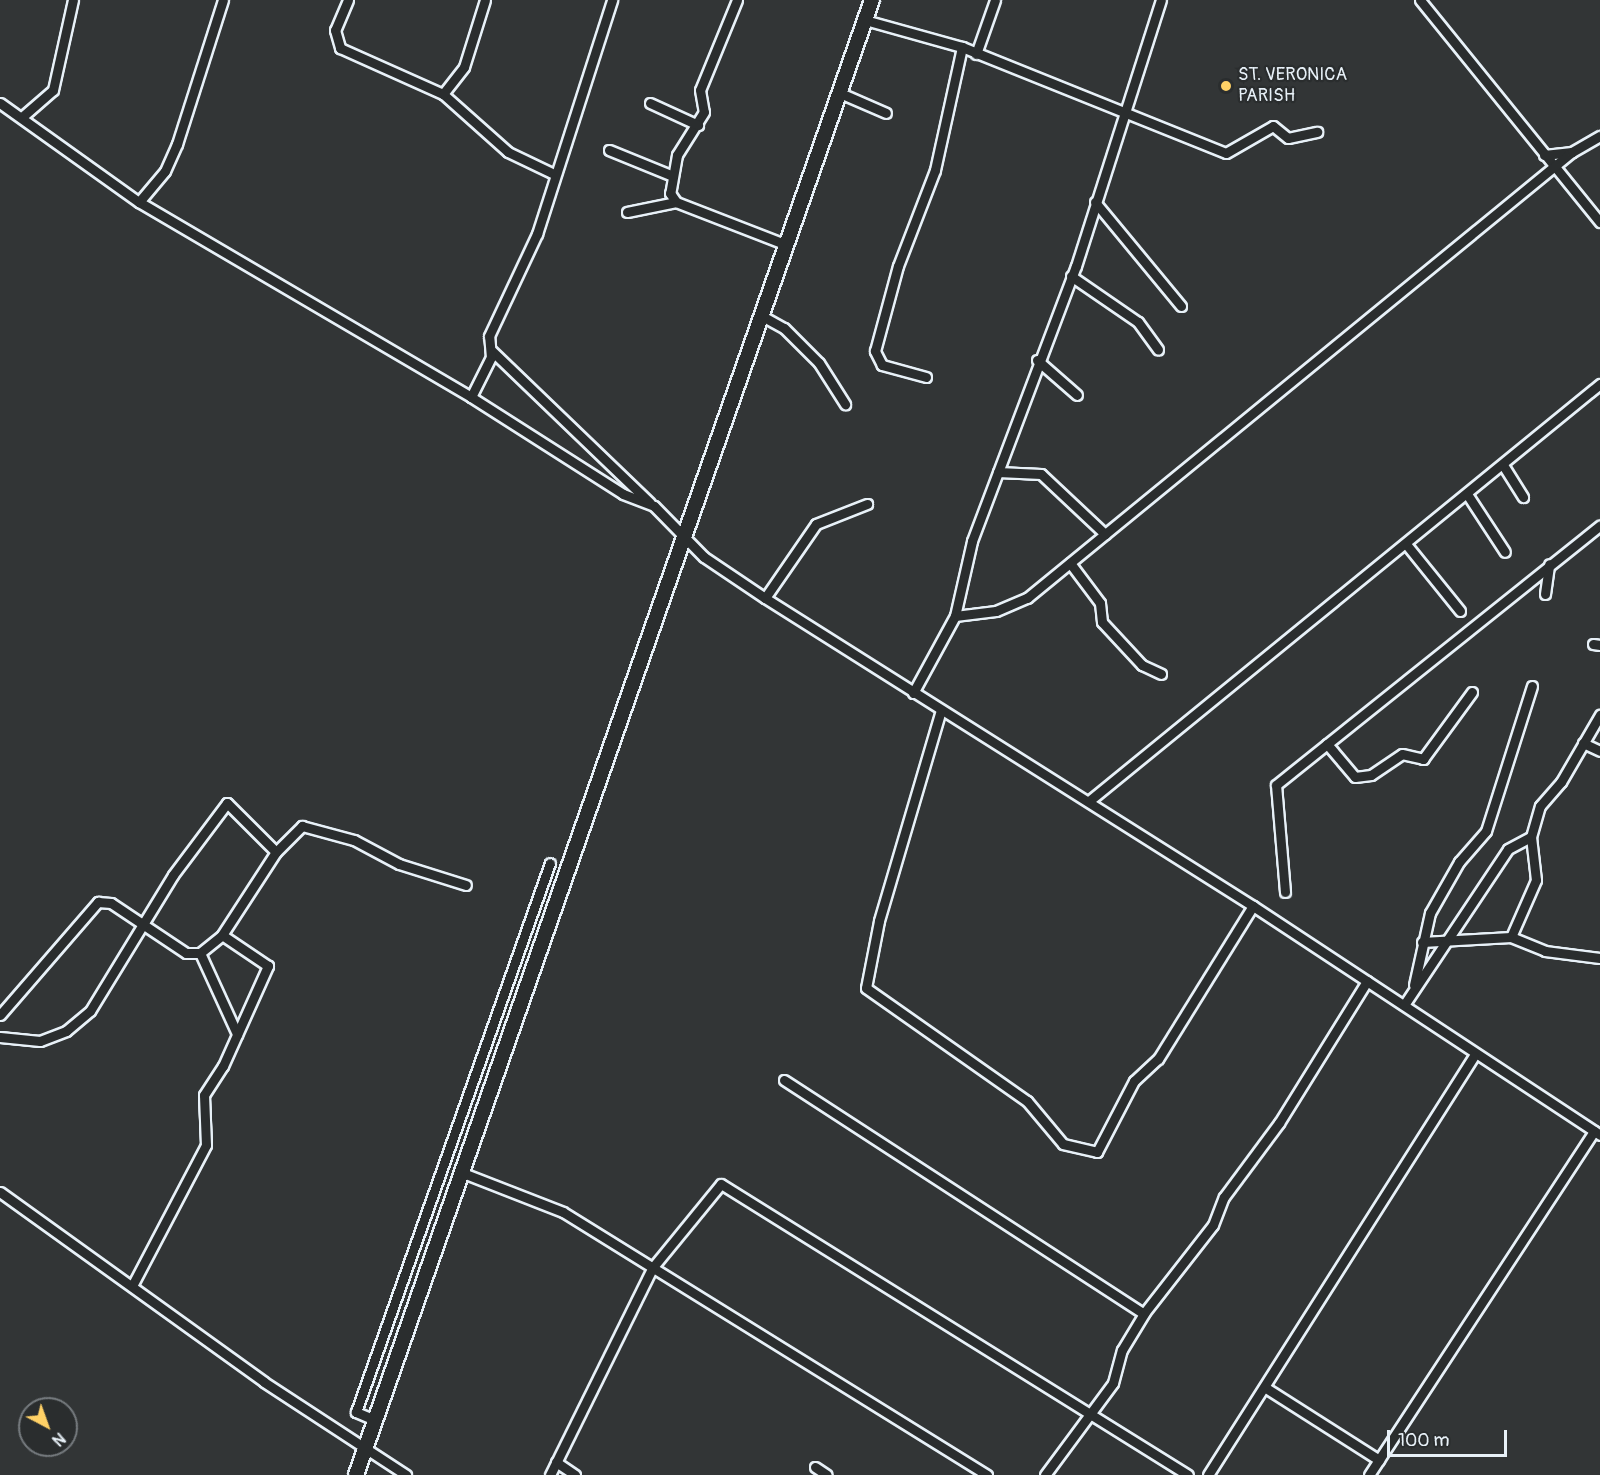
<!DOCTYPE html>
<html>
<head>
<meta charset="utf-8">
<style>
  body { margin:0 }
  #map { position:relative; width:1600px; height:1475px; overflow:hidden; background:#323536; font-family:Pangolin,sans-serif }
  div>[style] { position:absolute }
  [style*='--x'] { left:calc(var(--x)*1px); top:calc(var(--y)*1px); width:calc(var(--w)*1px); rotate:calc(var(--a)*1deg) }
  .roads { filter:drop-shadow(2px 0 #e8f1f8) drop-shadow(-2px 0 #e8f1f8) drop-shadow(0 2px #e8f1f8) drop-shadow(0 -2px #e8f1f8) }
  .street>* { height:9px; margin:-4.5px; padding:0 4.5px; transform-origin:4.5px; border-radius:4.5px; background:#2a2d2e }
  .secondary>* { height:14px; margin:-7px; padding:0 7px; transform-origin:7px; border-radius:7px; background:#2a2d2e }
  .dots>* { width:16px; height:16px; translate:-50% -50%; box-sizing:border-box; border:3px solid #2a2d2e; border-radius:50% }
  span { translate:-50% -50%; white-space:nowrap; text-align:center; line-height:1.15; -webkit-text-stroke:4.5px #2a2d2e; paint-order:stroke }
  .poi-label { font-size:18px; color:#e8f1f8 }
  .left { translate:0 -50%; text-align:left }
  .north { position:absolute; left:18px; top:1397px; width:60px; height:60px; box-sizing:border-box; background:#2a2d2e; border:2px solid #767b7f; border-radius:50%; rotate:139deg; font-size:16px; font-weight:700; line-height:24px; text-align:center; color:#e8f1f8 }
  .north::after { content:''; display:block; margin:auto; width:21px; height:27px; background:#ffd166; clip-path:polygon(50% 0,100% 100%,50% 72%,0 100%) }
  .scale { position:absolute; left:1387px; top:1430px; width:120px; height:27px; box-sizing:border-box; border:3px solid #e8f1f8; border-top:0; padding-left:8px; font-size:18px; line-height:21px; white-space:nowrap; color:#e8f1f8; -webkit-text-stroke:4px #2a2d2e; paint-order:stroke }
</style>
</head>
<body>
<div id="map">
  <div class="roads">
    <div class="street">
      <i style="--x:348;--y:0;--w:33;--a:113"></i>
      <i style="--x:335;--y:30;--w:19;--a:74"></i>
      <i style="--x:340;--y:48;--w:113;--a:24.1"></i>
      <i style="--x:443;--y:94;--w:87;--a:41.7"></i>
      <i style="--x:508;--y:152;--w:51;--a:25.6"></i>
      <i style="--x:737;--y:0;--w:97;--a:112.3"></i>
      <i style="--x:700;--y:90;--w:22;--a:80"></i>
      <i style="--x:704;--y:112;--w:51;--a:122.1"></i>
      <i style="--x:677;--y:155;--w:39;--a:100"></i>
      <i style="--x:670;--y:193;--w:11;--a:56"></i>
      <i style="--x:676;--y:202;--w:119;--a:21.2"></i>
      <i style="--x:1420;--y:0;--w:286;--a:51"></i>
      <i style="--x:865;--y:20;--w:101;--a:15.6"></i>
      <i style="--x:962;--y:47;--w:284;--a:21.9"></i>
      <i style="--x:1226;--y:153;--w:54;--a:-29.9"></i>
      <i style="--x:1273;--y:126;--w:19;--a:39"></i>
      <i style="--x:1288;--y:138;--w:30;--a:-12"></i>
      <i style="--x:976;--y:54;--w:57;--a:-70.6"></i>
      <i style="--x:840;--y:93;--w:50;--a:23.5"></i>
      <i style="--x:443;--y:94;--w:34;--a:-52"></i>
      <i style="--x:464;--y:67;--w:70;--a:-72.6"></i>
      <i style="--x:0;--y:103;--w:171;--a:35.5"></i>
      <i style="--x:139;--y:202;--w:385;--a:30.4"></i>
      <i style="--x:471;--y:397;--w:180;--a:32.5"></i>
      <i style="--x:623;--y:494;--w:33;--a:21"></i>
      <i style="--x:654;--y:506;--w:71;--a:45.6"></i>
      <i style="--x:704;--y:557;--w:73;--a:33.9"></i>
      <i style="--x:765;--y:598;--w:577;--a:32.26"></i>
      <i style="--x:1253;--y:906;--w:416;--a:33.4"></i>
      <i style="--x:650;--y:103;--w:53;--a:24.6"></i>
      <i style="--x:22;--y:117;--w:41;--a:-41.1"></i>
      <i style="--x:53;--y:90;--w:92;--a:-77.5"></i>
      <i style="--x:609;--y:150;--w:69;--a:22.1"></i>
      <i style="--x:1544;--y:155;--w:28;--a:-6"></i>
      <i style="--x:139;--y:202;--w:40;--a:-50"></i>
      <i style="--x:165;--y:171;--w:30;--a:-66"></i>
      <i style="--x:177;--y:144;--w:151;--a:-72.3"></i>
      <i style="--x:1095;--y:202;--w:135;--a:50.4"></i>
      <i style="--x:627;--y:212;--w:50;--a:-11.5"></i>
      <i style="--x:1071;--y:276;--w:81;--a:34.5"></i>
      <i style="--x:1138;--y:322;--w:34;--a:54"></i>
      <i style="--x:762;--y:316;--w:25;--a:29"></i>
      <i style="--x:784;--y:328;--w:49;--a:45"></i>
      <i style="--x:819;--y:363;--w:49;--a:57.6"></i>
      <i style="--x:492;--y:351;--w:219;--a:43.9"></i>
      <i style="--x:1037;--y:360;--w:53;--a:41.2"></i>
      <i style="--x:926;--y:377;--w:46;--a:-164.7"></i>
      <i style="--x:882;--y:365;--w:16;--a:-117"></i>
      <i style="--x:875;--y:351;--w:88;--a:-74.9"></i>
      <i style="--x:898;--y:266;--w:103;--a:-68.9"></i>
      <i style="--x:935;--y:170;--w:126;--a:-77.6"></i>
      <i style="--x:471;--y:397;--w:45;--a:-63.4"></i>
      <i style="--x:491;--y:357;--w:21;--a:-95"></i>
      <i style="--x:489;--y:336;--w:113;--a:-64.8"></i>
      <i style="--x:537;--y:234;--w:246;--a:-72.2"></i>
      <i style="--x:1503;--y:465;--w:38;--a:58"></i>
      <i style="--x:998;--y:472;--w:43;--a:2.7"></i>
      <i style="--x:1041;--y:474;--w:88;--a:43.2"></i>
      <i style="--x:1467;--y:494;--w:69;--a:56.8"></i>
      <i style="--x:1406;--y:544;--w:86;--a:51.1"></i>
      <i style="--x:1070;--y:563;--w:50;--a:53.1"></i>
      <i style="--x:1100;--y:603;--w:19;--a:84"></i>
      <i style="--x:1102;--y:622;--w:59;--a:47.1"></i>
      <i style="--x:1142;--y:665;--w:21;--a:25"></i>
      <i style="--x:1545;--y:594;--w:30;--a:-82"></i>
      <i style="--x:765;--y:598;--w:90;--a:-55.4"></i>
      <i style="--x:816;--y:524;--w:55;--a:-21.4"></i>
      <i style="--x:955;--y:616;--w:41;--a:-7"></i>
      <i style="--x:996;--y:611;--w:34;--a:-23"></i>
      <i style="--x:1027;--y:598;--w:704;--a:-39.3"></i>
      <i style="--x:1572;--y:152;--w:32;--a:-30"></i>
      <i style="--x:1593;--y:644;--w:7;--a:8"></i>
      <i style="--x:913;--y:693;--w:88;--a:-61.4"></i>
      <i style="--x:955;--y:616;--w:77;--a:-77.2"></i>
      <i style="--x:972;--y:541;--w:294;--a:-69.3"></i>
      <i style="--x:1076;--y:266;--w:279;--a:-72.3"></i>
      <i style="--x:941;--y:710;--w:220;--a:106.4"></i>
      <i style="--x:879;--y:921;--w:68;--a:101"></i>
      <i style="--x:866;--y:988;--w:197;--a:35.1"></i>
      <i style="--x:1027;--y:1101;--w:56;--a:50.1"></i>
      <i style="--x:1063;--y:1144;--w:35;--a:13"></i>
      <i style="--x:1097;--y:1152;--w:80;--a:-62.5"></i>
      <i style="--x:1134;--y:1081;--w:33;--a:-43"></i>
      <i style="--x:1158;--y:1059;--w:180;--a:-58.2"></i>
      <i style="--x:1583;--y:743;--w:19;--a:25"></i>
      <i style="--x:1327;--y:744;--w:43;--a:49.7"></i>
      <i style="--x:1355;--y:777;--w:16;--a:-7"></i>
      <i style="--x:1371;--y:775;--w:37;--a:-34"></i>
      <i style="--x:1402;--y:754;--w:22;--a:13"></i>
      <i style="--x:1423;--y:759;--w:83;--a:-53.8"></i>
      <i style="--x:1089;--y:801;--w:660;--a:-39.22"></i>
      <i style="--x:1285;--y:892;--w:107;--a:-94.8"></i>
      <i style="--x:1276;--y:785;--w:415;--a:-38.7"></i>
      <i style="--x:1511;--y:937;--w:62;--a:-66.3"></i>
      <i style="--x:1536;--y:880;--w:43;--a:-96.6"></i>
      <i style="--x:1422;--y:942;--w:89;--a:-3.2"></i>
      <i style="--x:1511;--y:937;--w:37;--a:22"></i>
      <i style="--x:1545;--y:951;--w:55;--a:7.3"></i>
      <i style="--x:200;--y:953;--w:89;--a:65.4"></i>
      <i style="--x:1414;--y:985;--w:74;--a:-77.5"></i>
      <i style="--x:1430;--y:913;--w:59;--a:-60.4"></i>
      <i style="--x:1459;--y:862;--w:41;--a:-48.9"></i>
      <i style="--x:1486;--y:831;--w:152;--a:-72.4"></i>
      <i style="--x:1404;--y:1005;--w:187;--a:-56.3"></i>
      <i style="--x:1508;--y:849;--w:26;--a:-28"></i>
      <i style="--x:1531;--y:837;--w:32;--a:-74"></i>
      <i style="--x:1540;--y:806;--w:32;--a:-49"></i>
      <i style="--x:1561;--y:782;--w:78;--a:-59.8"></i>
      <i style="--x:0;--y:1015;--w:150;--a:-49.1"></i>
      <i style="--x:98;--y:902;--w:13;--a:4"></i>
      <i style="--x:111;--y:903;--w:90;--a:33.7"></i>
      <i style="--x:186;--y:953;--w:14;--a:0"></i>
      <i style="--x:200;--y:953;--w:28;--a:-39"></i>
      <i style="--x:222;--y:935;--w:99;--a:-57"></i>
      <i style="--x:276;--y:852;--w:37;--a:-45"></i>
      <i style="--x:302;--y:826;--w:54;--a:15.1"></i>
      <i style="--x:354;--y:840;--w:51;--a:28.1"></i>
      <i style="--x:399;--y:864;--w:70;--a:17.4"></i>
      <i style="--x:0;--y:1037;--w:40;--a:5.7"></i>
      <i style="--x:40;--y:1041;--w:28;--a:-21"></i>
      <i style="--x:66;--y:1031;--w:31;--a:-40"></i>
      <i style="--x:90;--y:1011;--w:159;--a:-58.6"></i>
      <i style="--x:173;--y:875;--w:90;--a:-53.1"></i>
      <i style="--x:227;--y:803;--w:69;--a:45"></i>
      <i style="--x:784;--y:1080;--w:429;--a:33"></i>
      <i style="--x:463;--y:1173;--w:107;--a:21.3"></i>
      <i style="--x:563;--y:1212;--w:499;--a:31.8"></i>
      <i style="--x:0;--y:1192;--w:325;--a:35.7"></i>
      <i style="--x:264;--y:1382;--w:170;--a:33.2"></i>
      <i style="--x:132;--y:1286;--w:159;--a:-62.3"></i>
      <i style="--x:206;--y:1145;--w:50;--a:-92.3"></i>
      <i style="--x:204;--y:1095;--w:35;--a:-57"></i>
      <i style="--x:223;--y:1066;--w:110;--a:-65.8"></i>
      <i style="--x:268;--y:966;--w:55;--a:-146"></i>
      <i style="--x:1266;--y:1388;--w:134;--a:32.5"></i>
      <i style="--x:375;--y:1420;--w:21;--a:-157"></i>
      <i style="--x:356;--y:1412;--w:582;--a:-70.54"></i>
      <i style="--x:556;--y:1462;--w:23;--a:34"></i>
      <i style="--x:815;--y:1467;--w:14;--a:34"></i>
      <i style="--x:550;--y:1475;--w:232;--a:-63.7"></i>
      <i style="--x:653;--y:1267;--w:107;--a:-50.7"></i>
      <i style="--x:721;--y:1184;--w:550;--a:31.93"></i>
      <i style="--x:1045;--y:1475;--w:114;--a:-53.5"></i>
      <i style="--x:1113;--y:1383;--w:34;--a:-75"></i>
      <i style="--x:1122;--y:1350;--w:44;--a:-58.8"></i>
      <i style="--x:1145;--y:1312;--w:110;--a:-52"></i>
      <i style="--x:1213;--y:1225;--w:30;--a:-69"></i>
      <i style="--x:1224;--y:1197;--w:92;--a:-53.4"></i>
      <i style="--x:1279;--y:1123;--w:167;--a:-58.2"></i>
      <i style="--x:1208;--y:1475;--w:496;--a:-57.6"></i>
      <i style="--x:1369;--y:1475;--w:411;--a:-56.8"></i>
    </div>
    <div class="secondary">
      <i style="--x:356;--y:1475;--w:1563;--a:-70.72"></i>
    </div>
  </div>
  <div class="dots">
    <i style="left:1226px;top:86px;background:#ffd166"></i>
  </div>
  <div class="poi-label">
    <span class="left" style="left:1238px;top:86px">ST. VERONICA<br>PARISH</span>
  </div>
  <div class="north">N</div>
  <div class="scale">100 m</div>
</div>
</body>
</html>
